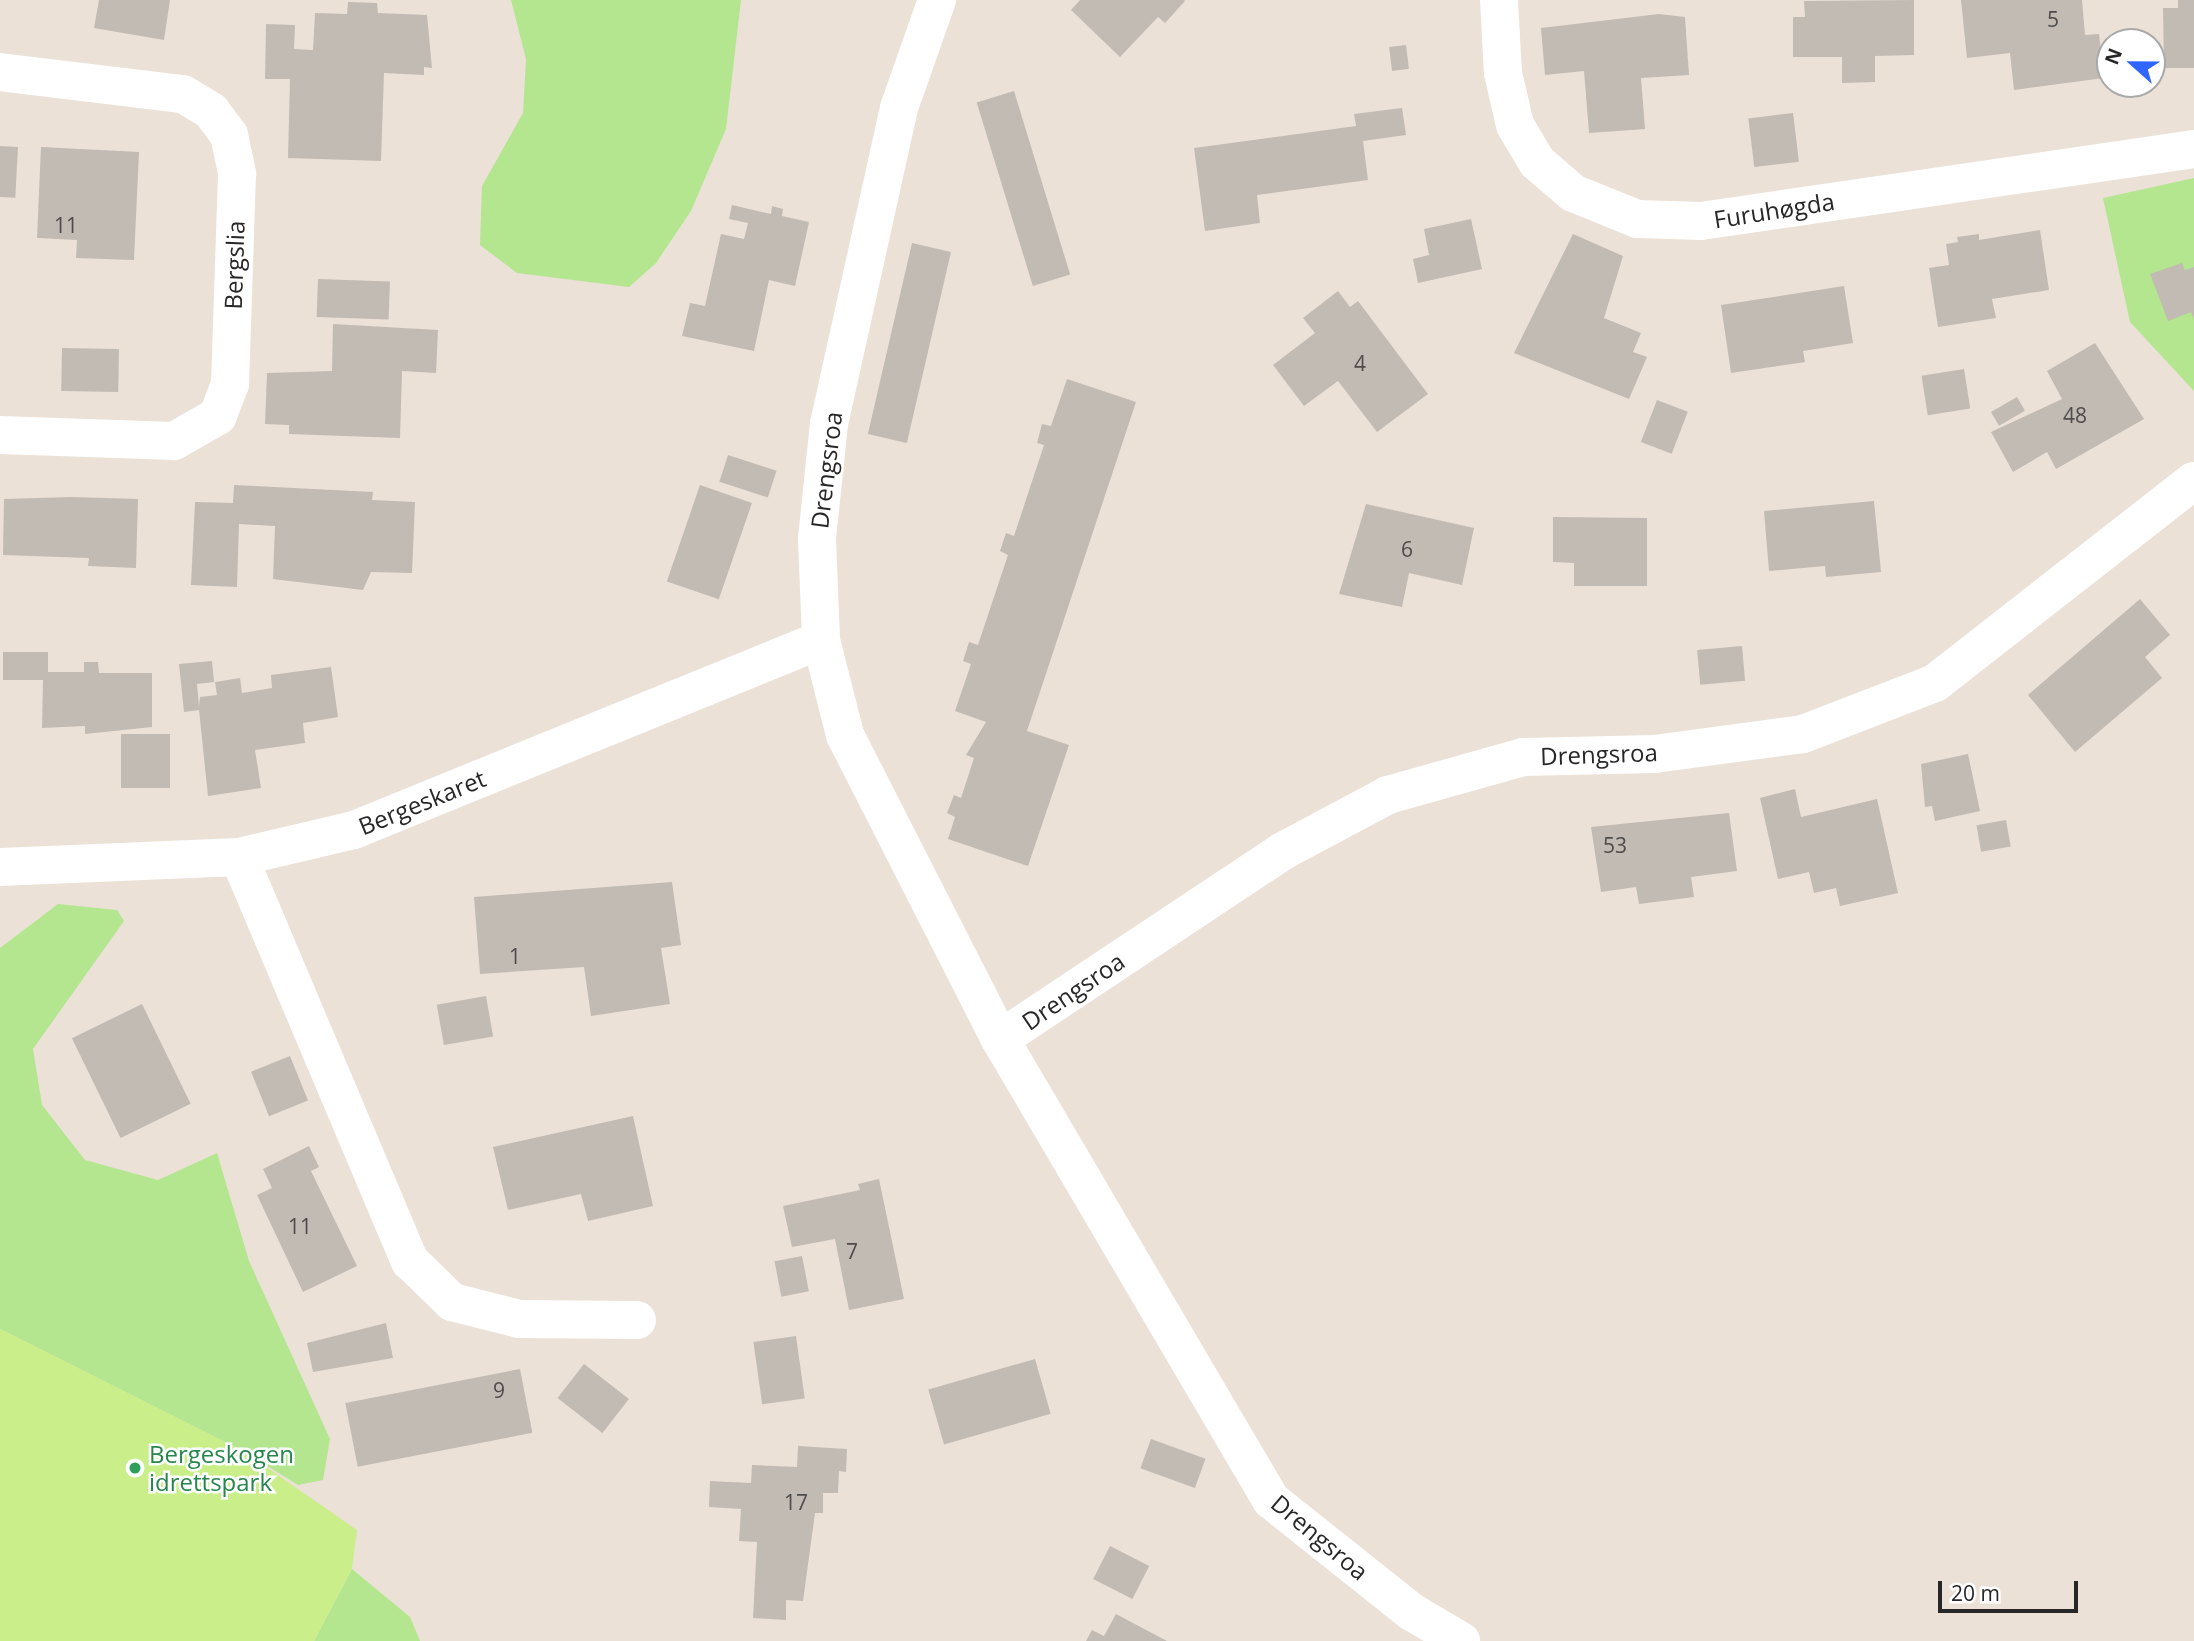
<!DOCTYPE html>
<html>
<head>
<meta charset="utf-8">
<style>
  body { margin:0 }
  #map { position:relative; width:2194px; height:1641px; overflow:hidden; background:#ebe1d7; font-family:"Open Sans",sans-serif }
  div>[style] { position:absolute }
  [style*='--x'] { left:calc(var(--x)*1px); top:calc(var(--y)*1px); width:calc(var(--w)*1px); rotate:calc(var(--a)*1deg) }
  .green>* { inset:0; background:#b3e68f }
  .pitch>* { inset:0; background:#caef8a }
  .building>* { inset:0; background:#c2bbb4; transform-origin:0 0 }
  .minor>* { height:38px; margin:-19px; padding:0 19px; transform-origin:19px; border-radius:19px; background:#fff }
  .dots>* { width:19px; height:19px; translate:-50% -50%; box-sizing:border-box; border:4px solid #fff; border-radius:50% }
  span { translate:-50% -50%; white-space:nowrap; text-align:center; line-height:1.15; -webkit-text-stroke:5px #fff; paint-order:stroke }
  .number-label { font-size:21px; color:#4e4c4a }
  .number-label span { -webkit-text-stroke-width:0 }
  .street-label { font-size:24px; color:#272727 }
  .leisure-label { font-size:24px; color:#27864d }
  .left { translate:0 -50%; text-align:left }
  .north { position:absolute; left:2096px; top:28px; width:70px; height:70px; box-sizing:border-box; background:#fff; border:2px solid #a9a9a9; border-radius:50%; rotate:291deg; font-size:19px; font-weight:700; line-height:28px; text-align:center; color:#272727 }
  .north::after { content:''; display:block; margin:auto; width:24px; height:32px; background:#3065ff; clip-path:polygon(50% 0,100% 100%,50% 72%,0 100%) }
  .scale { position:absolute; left:1938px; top:1581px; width:140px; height:32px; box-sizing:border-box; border:4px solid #272727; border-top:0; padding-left:9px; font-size:21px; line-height:24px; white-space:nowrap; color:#272727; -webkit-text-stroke:5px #fff; paint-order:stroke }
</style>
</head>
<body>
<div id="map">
  <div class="green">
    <i style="clip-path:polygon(511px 0,741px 0,726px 129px,691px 211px,656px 263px,629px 287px,517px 273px,480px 245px,482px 186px,523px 113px,526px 59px)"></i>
    <i style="clip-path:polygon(2194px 178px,2194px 391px,2130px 322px,2103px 198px)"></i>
    <i style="clip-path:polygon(58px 904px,117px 910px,124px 921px,33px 1049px,42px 1105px,85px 1160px,158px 1180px,217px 1153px,249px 1261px,330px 1439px,323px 1480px,298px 1485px,243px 1451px,0 1329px,0 948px)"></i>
    <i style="clip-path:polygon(352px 1569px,410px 1617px,420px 1641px,314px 1641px)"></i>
  </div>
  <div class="pitch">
    <i style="clip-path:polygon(0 1329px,243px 1451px,357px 1530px,352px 1569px,314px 1641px,0 1641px)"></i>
  </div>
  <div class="building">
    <i style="clip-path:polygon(99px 0,170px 0,164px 40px,94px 28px)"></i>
    <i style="clip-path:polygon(1080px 0,1184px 0,1185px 1px,1165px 23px,1158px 17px,1120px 57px,1071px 10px)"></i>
    <i style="clip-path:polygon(1914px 0,1914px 55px,1875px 56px,1875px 82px,1842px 83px,1842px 57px,1793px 57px,1793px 17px,1805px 17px,1804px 1px)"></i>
    <i style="clip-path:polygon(1961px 0,2082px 0,2085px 35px,2099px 34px,2104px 78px,2014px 90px,2010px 53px,1967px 58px)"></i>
    <i style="clip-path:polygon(2178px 0,2194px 0,2194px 68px,2164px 68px,2163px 8px,2178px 8px)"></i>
    <i style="clip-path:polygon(348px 2px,377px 3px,378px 13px,427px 15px,432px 68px,424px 67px,424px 75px,384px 73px,381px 161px,288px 158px,290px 79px,265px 79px,266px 24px,295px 25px,294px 49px,313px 50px,315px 13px,347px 14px)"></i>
    <i style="clip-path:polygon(1659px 14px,1685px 17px,1689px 75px,1641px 78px,1645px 129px,1589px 133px,1584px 71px,1545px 75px,1541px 28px)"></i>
    <i style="left:1406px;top:45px;width:24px;height:17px;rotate:83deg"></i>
    <i style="left:1014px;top:91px;width:192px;height:39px;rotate:73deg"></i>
    <i style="clip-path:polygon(1402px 108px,1406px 135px,1363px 141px,1368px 180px,1257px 195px,1260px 223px,1205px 231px,1194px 148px,1356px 126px,1354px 114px)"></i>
    <i style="left:1793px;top:113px;width:49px;height:45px;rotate:83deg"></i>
    <i style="left:0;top:146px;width:18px;height:51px;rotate:3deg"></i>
    <i style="clip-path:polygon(41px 147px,139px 152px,134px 260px,76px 258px,77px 240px,37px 238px)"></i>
    <i style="clip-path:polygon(732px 205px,771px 214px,772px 206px,783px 209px,782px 216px,809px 222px,795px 286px,769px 280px,754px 351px,682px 336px,690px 303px,705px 306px,721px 234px,744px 239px,748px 223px,729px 219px)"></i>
    <i style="clip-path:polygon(1471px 219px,1482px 269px,1418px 283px,1413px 259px,1429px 255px,1424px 229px)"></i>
    <i style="clip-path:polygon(2040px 230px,2049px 290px,1992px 299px,1996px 318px,1938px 327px,1929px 268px,1949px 265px,1946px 244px,1958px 242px,1957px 237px,1979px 234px,1979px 240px)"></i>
    <i style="clip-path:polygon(1573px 234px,1623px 256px,1604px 318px,1641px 333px,1633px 352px,1647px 357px,1629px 399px,1514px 353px)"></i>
    <i style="left:912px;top:243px;width:40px;height:196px;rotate:13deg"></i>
    <i style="clip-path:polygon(2182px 263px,2185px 270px,2194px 267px,2194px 319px,2191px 312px,2168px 321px,2150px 274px)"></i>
    <i style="left:318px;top:279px;width:72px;height:38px;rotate:2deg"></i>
    <i style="clip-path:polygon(1844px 286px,1853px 343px,1803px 351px,1805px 362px,1731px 373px,1721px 305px)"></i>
    <i style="clip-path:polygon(1338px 291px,1350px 307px,1358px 301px,1428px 394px,1377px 432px,1338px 381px,1304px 406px,1273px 365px,1315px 333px,1303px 318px)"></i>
    <i style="clip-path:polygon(333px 324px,438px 330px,436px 373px,402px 371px,400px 438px,289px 434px,289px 425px,265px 424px,267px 373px,332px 371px)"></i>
    <i style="clip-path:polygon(2095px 343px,2144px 419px,2056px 469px,2047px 452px,2013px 472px,1991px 432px,2062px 399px,2047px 371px)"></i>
    <i style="left:62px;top:348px;width:57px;height:43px;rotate:1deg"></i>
    <i style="left:1964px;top:369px;width:40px;height:43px;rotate:81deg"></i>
    <i style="clip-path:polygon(1067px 379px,1136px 402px,1027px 731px,1069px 745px,1028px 866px,948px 839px,955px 817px,947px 813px,954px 795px,961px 798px,974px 758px,966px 755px,986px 722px,955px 711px,971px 664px,963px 661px,969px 642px,978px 645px,1008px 555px,1000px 551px,1006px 533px,1014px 536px,1044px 445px,1037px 443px,1042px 424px,1051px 426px)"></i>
    <i style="left:2017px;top:397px;width:16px;height:30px;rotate:60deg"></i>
    <i style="left:1657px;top:400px;width:33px;height:45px;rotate:21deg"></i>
    <i style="left:728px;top:455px;width:51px;height:28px;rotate:18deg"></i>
    <i style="clip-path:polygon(234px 485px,373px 492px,372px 500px,415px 502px,412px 573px,371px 572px,363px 590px,273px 579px,275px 526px,239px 524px,237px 587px,191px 585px,195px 502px,233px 503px)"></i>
    <i style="left:700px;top:485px;width:55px;height:102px;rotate:19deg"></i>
    <i style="clip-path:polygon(71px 497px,138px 499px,136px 568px,88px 566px,89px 558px,3px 555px,4px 499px)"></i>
    <i style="clip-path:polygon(1874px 501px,1881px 572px,1826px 577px,1825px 566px,1769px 571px,1764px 511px)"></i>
    <i style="clip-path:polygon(1366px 504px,1474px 528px,1462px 585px,1409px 573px,1402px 607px,1339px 594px)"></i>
    <i style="clip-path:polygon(1553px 517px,1647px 518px,1647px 586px,1574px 586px,1574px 563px,1553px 562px)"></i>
    <i style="clip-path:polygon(2140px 599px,2170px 635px,2145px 657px,2162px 678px,2075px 752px,2028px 695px)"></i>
    <i style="left:1742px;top:646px;width:35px;height:45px;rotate:85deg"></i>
    <i style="clip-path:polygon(3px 652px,48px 652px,48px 672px,84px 672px,84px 662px,98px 662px,99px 673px,152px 673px,152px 727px,85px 734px,85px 726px,42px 728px,43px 680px,3px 680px)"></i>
    <i style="clip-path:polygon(212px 661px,214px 682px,197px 684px,199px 706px,200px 697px,217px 695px,215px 682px,240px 678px,242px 693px,272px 688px,271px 675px,331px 667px,338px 717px,303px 723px,305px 743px,255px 750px,261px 788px,208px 796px,199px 710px,184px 712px,179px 664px)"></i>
    <i style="left:170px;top:734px;width:54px;height:49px;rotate:90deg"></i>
    <i style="clip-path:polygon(1968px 754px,1980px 811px,1935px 821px,1932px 806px,1925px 807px,1921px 764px)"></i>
    <i style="clip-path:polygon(1795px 789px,1801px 817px,1877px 799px,1898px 893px,1840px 906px,1836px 888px,1814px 893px,1809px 872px,1778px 879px,1760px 798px)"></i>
    <i style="clip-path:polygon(1729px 813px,1737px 871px,1691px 877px,1694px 897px,1639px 904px,1636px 887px,1601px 892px,1591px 827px)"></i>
    <i style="left:2006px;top:820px;width:27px;height:30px;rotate:80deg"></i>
    <i style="clip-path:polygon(672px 882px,681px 945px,661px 948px,670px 1004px,591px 1016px,584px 967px,480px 974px,474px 897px)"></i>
    <i style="left:486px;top:996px;width:41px;height:50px;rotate:80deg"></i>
    <i style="left:142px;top:1004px;width:111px;height:78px;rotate:64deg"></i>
    <i style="left:290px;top:1056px;width:48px;height:42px;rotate:68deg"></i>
    <i style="clip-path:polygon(633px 1116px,653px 1206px,588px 1221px,581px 1194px,508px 1210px,493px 1147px)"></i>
    <i style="clip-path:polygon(309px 1146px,319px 1167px,311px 1171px,357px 1266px,303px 1292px,257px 1195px,272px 1188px,263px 1169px)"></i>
    <i style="clip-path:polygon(879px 1179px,904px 1299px,849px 1310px,835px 1239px,792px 1247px,783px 1206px,860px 1190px,858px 1184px)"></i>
    <i style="left:802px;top:1256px;width:36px;height:28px;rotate:79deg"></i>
    <i style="clip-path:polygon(386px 1323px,393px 1358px,313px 1372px,307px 1343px)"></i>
    <i style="left:796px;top:1336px;width:63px;height:43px;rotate:82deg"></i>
    <i style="left:1035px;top:1359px;width:57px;height:111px;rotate:74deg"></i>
    <i style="left:584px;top:1364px;width:57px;height:43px;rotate:38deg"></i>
    <i style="left:520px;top:1369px;width:65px;height:178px;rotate:79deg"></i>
    <i style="left:1151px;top:1439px;width:58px;height:31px;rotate:20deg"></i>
    <i style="clip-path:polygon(798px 1446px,847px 1449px,846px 1472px,839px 1471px,838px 1493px,823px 1493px,823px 1513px,815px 1513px,803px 1601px,786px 1600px,786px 1620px,753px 1618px,757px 1542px,739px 1541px,741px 1509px,709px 1507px,710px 1481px,751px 1483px,752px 1465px,797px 1467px)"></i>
    <i style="left:1110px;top:1546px;width:44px;height:37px;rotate:27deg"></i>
    <i style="clip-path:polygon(1116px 1614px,1167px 1641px,1086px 1641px,1092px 1630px,1104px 1636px)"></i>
  </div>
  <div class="minor">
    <i style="--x:937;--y:0;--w:114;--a:109.4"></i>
    <i style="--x:899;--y:108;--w:324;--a:102.5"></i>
    <i style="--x:829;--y:424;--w:116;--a:96"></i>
    <i style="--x:817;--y:539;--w:101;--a:87.7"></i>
    <i style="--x:821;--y:640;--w:98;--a:75.8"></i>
    <i style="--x:845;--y:735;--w:341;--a:63"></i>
    <i style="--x:1000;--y:1039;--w:535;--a:59.55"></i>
    <i style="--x:1271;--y:1500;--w:180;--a:38.5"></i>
    <i style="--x:1412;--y:1612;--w:57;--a:30.6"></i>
    <i style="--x:1499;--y:0;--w:73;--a:86.9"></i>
    <i style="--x:1503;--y:73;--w:53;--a:77"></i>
    <i style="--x:1515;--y:125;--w:43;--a:59.3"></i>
    <i style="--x:1537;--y:162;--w:48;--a:40.7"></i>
    <i style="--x:1573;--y:193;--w:69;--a:22.1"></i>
    <i style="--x:1637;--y:219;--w:64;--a:1.8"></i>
    <i style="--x:1701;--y:221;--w:498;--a:-8.3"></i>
    <i style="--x:0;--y:72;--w:184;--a:6.9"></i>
    <i style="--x:183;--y:94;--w:33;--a:31"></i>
    <i style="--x:211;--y:111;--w:30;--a:53"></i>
    <i style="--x:229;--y:135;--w:40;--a:78"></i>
    <i style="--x:237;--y:174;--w:210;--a:91.9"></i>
    <i style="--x:230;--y:384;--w:34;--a:111"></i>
    <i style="--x:218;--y:416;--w:51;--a:150.4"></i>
    <i style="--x:174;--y:441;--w:174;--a:-178"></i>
    <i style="--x:239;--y:857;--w:439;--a:67.1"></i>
    <i style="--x:410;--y:1261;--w:59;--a:44.3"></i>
    <i style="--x:452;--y:1302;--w:69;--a:14.2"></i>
    <i style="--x:519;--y:1319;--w:118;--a:0.5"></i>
    <i style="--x:0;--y:867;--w:239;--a:-2.4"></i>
    <i style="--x:239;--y:857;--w:118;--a:-13.2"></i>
    <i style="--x:354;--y:830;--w:504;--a:-22.14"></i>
    <i style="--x:1000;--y:1039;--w:340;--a:-33.6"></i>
    <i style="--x:1283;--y:851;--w:119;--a:-28.1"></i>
    <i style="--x:1388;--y:795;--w:140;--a:-15.7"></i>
    <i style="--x:1523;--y:757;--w:131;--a:-1.3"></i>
    <i style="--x:1654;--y:754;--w:150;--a:-7.6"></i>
    <i style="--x:1803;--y:734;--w:142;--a:-21.1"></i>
    <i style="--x:1935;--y:683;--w:328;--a:-38"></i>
  </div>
  <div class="dots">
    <i style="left:135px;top:1468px;background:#2e9e5b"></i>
  </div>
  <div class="number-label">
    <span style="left:2053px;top:19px">5</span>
    <span style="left:66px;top:225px">11</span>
    <span style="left:1360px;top:363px">4</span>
    <span style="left:2075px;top:415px">48</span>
    <span style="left:1407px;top:549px">6</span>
    <span style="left:1615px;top:845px">53</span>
    <span style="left:515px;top:956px">1</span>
    <span style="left:300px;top:1226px">11</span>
    <span style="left:852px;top:1251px">7</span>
    <span style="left:499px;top:1390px">9</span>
    <span style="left:796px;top:1502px">17</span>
  </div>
  <div class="street-label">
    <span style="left:1774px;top:210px;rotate:-9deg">Furuhøgda</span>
    <span style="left:234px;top:265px;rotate:-88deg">Bergslia</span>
    <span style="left:826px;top:470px;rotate:-83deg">Drengsroa</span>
    <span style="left:1599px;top:754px;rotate:-2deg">Drengsroa</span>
    <span style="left:422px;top:802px;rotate:-22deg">Bergeskaret</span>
    <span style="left:1073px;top:991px;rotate:-34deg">Drengsroa</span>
    <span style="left:1320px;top:1537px;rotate:40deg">Drengsroa</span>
  </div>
  <div class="leisure-label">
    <span class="left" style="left:149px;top:1468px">Bergeskogen<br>idrettspark</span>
  </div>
  <div class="north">N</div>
  <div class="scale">20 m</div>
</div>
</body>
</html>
